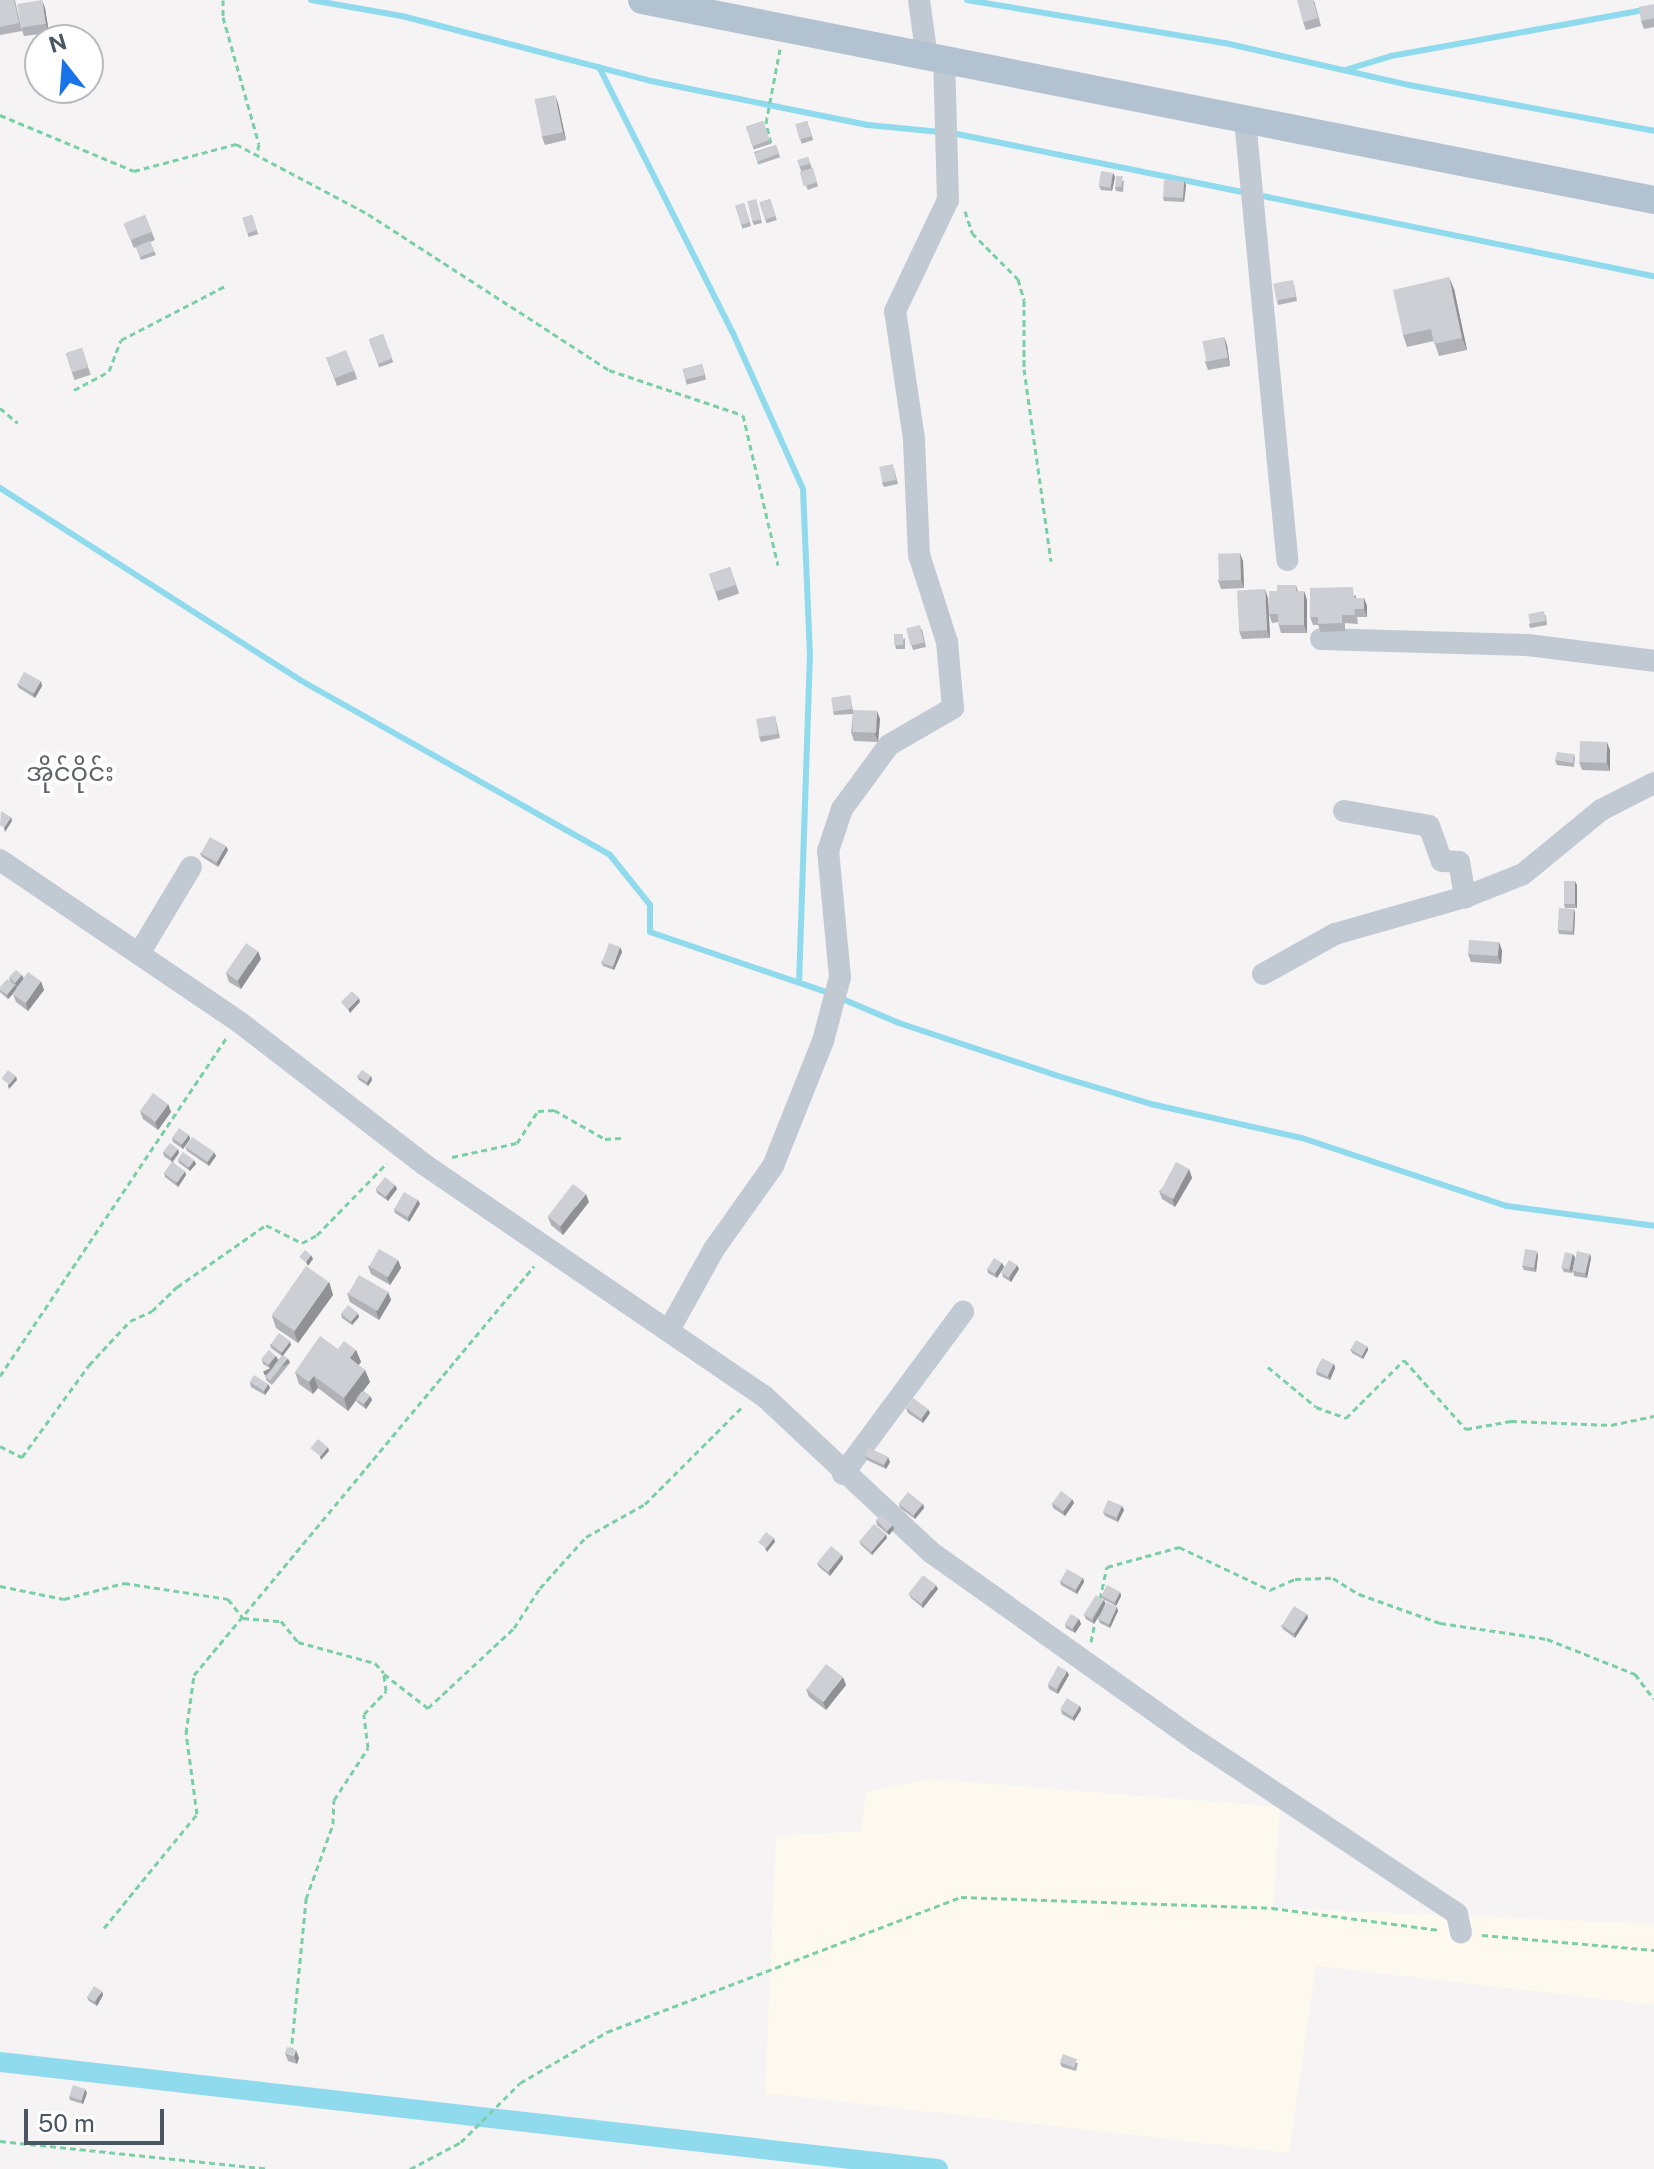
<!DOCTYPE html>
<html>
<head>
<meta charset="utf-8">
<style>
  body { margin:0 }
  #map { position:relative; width:1654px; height:2169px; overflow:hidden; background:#f5f3f3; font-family:"Public Sans","Noto Sans Myanmar",sans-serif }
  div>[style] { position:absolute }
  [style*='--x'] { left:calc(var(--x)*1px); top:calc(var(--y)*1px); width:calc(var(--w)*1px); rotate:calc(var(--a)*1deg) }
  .commercial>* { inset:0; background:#fdf9ef }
  .stream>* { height:6px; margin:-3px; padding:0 3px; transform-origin:3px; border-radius:3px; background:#90daee }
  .canal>* { height:20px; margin:-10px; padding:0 10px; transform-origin:10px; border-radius:10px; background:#90daee }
  .path>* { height:3px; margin-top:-1.5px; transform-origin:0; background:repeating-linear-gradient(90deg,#7ad0a6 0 6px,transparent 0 10px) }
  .minor>* { height:22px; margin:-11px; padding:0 11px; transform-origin:11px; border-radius:11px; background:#c1cad2 }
  .major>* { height:28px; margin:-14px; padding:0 14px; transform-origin:14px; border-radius:14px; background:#b3c2d1 }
  .wall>* { inset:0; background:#b0b2b7; transform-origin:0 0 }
  .shaded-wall>* { inset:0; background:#909195; transform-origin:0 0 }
  .building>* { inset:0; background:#cdcfd5; transform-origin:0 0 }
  span { translate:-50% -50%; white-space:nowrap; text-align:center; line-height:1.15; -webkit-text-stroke:8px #fff; paint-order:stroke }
  .quarter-label { font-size:26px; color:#5f6368 }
  .north { position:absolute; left:24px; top:24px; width:80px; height:80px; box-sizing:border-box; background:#fff; border:2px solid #b7bbc0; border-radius:50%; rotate:343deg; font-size:22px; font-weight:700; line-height:32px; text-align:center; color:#4a5661 }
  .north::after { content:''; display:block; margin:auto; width:28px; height:36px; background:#1a73e8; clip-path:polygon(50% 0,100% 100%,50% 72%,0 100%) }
  .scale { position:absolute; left:24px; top:2109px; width:140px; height:36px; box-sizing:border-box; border:4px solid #4a5661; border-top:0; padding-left:10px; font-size:24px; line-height:28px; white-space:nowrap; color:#4a5661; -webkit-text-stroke:6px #fff; paint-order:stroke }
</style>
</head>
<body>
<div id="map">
  <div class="commercial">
    <i style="clip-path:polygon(930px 1779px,1280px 1807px,1273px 1908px,1654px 1924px,1654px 2005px,1316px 1966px,1289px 2153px,765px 2093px,776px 1836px,861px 1831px,866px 1792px)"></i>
  </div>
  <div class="stream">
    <i style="--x:311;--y:0;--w:92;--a:10"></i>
    <i style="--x:402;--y:16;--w:257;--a:14.6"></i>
    <i style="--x:651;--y:81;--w:221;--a:11.5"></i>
    <i style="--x:868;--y:125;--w:73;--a:5.5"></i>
    <i style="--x:967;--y:0;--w:262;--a:9.5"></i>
    <i style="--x:1225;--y:43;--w:189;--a:12.9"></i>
    <i style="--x:1409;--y:85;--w:249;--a:10.6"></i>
    <i style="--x:599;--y:67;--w:296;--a:63.3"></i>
    <i style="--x:732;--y:331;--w:173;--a:65.8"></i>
    <i style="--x:803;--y:489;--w:164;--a:87.6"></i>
    <i style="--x:810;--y:653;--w:327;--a:91.9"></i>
    <i style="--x:1345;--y:70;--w:48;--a:-16.9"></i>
    <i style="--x:1391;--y:56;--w:267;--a:-10.3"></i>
    <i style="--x:952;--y:133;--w:301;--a:11.5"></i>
    <i style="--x:1258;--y:195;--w:404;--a:11.6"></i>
    <i style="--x:0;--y:488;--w:356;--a:32.6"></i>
    <i style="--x:300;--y:680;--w:356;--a:29.4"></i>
    <i style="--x:610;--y:855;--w:64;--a:51.3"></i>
    <i style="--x:650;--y:905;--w:27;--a:90"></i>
    <i style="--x:650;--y:932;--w:189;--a:18.8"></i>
    <i style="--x:840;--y:998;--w:64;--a:23"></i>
    <i style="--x:899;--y:1023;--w:164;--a:18.4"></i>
    <i style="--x:1055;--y:1075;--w:100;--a:16.8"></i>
    <i style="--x:1151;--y:1104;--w:155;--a:12.7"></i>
    <i style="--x:1302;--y:1138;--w:216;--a:18.4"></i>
    <i style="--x:1507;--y:1206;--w:148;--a:7.7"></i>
  </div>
  <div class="canal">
    <i style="--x:0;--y:2062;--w:944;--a:6.51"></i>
  </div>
  <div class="path">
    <i style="--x:223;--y:0;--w:17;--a:90"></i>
    <i style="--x:223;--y:17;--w:132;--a:74.2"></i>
    <i style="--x:259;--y:144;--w:10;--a:101"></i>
    <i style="--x:0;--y:115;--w:145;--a:22.7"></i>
    <i style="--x:134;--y:171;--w:106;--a:-14.8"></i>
    <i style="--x:236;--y:144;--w:149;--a:27.9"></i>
    <i style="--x:368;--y:214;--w:287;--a:32.9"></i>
    <i style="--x:609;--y:370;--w:141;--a:18.6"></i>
    <i style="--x:743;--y:415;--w:154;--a:76.9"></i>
    <i style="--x:771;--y:143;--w:21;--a:-104"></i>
    <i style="--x:766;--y:123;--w:75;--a:-79.3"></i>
    <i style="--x:965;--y:211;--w:23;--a:72"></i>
    <i style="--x:972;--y:233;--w:65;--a:45"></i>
    <i style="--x:1018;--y:279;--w:22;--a:74"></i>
    <i style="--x:1024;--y:300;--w:69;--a:90"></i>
    <i style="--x:1024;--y:369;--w:194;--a:82"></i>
    <i style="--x:74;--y:390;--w:40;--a:-28"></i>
    <i style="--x:109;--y:371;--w:33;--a:-69"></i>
    <i style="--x:121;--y:340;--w:117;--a:-27.4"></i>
    <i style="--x:0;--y:408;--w:23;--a:40"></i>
    <i style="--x:452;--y:1157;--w:66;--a:-12.2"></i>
    <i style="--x:517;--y:1143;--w:38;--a:-57"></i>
    <i style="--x:538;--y:1111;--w:16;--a:-4"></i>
    <i style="--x:554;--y:1110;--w:59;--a:29.6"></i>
    <i style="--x:605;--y:1139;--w:16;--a:-4"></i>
    <i style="--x:1268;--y:1367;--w:62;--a:39.8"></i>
    <i style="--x:1316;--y:1407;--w:32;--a:20"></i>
    <i style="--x:1346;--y:1418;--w:82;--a:-45"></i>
    <i style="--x:1404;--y:1360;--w:93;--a:48.1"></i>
    <i style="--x:1466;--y:1429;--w:46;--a:-10.1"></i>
    <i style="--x:1511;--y:1421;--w:100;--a:2.3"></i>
    <i style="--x:1611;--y:1425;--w:44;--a:-11.8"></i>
    <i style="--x:0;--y:1376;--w:408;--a:-56.2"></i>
    <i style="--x:0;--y:1446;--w:25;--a:27"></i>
    <i style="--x:22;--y:1457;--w:114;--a:-53.9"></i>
    <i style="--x:89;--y:1365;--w:60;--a:-47"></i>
    <i style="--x:130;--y:1321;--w:24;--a:-24"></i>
    <i style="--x:152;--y:1311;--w:35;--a:-44"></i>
    <i style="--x:177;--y:1287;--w:108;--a:-34.9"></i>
    <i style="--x:266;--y:1225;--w:40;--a:26.6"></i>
    <i style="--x:302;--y:1243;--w:17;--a:-28"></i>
    <i style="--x:317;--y:1235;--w:100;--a:-45.8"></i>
    <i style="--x:0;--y:1586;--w:65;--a:11.5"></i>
    <i style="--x:64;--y:1599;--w:62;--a:-14.9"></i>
    <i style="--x:124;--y:1583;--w:105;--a:8.7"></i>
    <i style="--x:228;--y:1599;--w:24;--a:52"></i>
    <i style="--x:243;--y:1618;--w:38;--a:5"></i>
    <i style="--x:281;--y:1621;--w:27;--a:51"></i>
    <i style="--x:298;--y:1642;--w:80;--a:15.3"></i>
    <i style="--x:375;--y:1663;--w:13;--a:48"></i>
    <i style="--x:1100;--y:1599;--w:33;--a:-78"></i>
    <i style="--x:1107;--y:1567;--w:75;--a:-15.5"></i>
    <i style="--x:1179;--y:1547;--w:101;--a:25.3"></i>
    <i style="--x:1270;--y:1590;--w:27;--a:-24"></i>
    <i style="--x:1295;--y:1579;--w:38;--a:-2"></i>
    <i style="--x:1333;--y:1578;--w:31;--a:32"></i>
    <i style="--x:1359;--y:1594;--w:86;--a:19.7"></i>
    <i style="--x:1440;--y:1623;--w:108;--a:8.5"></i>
    <i style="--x:1547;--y:1639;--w:95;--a:21.7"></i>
    <i style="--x:1635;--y:1674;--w:31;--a:53"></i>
    <i style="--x:1091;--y:1642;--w:20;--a:-79"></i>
    <i style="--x:104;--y:1928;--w:147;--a:-50.8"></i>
    <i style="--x:197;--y:1814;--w:82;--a:-97.7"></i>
    <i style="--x:186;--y:1733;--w:59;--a:-82.1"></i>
    <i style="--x:194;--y:1675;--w:532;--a:-50.26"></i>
    <i style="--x:1482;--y:1935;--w:173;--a:5"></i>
    <i style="--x:291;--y:2053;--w:155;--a:-84.4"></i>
    <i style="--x:306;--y:1899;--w:80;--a:-70.2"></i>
    <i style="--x:333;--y:1824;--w:24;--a:-88"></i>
    <i style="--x:334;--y:1800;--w:62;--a:-56.8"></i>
    <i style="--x:368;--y:1748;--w:34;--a:-97"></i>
    <i style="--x:364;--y:1714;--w:32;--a:-46"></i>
    <i style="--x:386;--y:1691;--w:17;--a:-97"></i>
    <i style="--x:384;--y:1674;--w:56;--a:37.7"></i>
    <i style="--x:428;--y:1708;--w:117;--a:-42.9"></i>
    <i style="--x:514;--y:1628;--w:48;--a:-57"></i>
    <i style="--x:540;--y:1588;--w:69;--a:-48"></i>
    <i style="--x:586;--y:1537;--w:68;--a:-29.2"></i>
    <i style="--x:645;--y:1504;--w:139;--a:-45"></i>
    <i style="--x:0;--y:2141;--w:270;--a:5.9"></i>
    <i style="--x:410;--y:2169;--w:58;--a:-27.9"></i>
    <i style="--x:461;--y:2142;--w:83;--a:-45"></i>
    <i style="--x:520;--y:2083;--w:101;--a:-30.4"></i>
    <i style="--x:607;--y:2032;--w:379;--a:-20.9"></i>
    <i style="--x:961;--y:1897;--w:311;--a:2"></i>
    <i style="--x:1272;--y:1908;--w:167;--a:7.5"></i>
  </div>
  <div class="minor">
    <i style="--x:919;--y:0;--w:59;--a:82.1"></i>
    <i style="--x:1245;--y:120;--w:442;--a:84.5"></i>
    <i style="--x:1321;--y:639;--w:207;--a:1.7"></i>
    <i style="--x:1528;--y:645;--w:127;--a:7.2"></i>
    <i style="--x:1344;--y:811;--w:86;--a:10"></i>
    <i style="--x:1429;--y:826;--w:37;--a:70"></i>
    <i style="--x:1442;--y:861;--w:17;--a:3"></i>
    <i style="--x:1459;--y:862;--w:36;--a:80"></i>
    <i style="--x:0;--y:860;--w:287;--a:34.1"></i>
    <i style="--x:238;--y:1021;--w:236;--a:37.6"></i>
    <i style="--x:425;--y:1165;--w:410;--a:34.3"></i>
    <i style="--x:764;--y:1396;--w:230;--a:43.1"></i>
    <i style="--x:932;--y:1553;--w:325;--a:35.4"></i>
    <i style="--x:1197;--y:1741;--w:312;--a:33.6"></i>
    <i style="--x:1457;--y:1914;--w:19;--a:78"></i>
    <i style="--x:140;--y:952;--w:99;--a:-59"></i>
    <i style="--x:1263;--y:974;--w:82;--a:-29.1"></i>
    <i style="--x:1335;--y:934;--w:135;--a:-15.9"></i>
    <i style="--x:1465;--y:897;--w:62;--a:-21.6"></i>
    <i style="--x:1523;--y:874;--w:101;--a:-39.4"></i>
    <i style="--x:1601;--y:810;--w:59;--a:-27"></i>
    <i style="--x:669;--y:1330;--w:93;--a:-60.9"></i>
    <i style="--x:714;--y:1249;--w:102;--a:-54.6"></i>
    <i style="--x:773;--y:1166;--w:135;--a:-68.2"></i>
    <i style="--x:823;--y:1041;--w:66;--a:-75.1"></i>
    <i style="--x:840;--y:977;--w:127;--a:-95.4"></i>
    <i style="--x:828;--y:851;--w:44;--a:-71.6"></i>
    <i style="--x:842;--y:809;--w:79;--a:-53.7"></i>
    <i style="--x:889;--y:745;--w:74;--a:-30"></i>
    <i style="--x:953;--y:708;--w:66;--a:-95.2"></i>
    <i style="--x:947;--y:642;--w:91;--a:-107.8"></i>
    <i style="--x:919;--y:555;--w:116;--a:-92.5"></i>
    <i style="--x:914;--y:439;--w:129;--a:-98.4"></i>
    <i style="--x:895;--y:311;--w:123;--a:-64.5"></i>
    <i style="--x:948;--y:200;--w:139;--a:-91.6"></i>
    <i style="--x:843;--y:1474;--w:202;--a:-53.5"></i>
  </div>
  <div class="major">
    <i style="--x:642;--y:0;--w:1032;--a:11.18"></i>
  </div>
  <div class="wall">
    <i style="clip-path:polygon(0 0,15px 0,22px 31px,0 35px)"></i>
    <i style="clip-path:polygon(1314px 0,1321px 26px,1306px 30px,1303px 22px)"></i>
    <i style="clip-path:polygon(1654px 4px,1654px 27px,1644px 29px,1641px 21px)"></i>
    <i style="clip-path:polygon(45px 8px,49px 33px,24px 36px,21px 28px)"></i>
    <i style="clip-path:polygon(558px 103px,566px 140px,545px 145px,542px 137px)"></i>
    <i style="left:763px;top:121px;width:24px;height:18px;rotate:71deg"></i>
    <i style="left:807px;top:121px;width:20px;height:12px;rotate:72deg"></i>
    <i style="left:776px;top:145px;width:13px;height:23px;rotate:72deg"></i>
    <i style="left:808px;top:157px;width:31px;height:11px;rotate:71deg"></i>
    <i style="clip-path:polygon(1113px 173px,1115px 177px,1112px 191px,1101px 190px,1099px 186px)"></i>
    <i style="clip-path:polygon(1124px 180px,1123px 192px,1116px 191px,1115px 187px)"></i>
    <i style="clip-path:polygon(1186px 185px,1184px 202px,1164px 201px,1163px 197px)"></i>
    <i style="clip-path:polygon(756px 199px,762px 223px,754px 225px,752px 221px)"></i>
    <i style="left:770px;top:199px;width:22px;height:11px;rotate:72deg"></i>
    <i style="left:744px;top:203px;width:24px;height:9px;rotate:73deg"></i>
    <i style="clip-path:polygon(145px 215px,155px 240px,150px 242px,156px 255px,141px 260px,136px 247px,134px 248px,124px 224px)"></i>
    <i style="left:252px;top:215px;width:20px;height:10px;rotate:72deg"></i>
    <i style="clip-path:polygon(1294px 284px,1297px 301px,1278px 305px,1277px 301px)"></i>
    <i style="clip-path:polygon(1454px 289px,1467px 350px,1439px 356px,1434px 341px,1407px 347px,1403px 335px)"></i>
    <i style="left:383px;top:334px;width:30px;height:15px;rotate:70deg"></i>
    <i style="clip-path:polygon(1224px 337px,1227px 345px,1230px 366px,1208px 370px,1205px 362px)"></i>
    <i style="left:82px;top:348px;width:28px;height:17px;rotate:72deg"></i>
    <i style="clip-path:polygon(326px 357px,354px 370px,357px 379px,337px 386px)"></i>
    <i style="left:702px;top:364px;width:16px;height:20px;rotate:75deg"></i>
    <i style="clip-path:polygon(894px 468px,898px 484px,884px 487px,882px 483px)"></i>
    <i style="clip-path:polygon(1243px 561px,1244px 588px,1221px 589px,1218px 580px)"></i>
    <i style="left:730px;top:567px;width:28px;height:22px;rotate:71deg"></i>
    <i style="clip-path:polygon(1296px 585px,1298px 591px,1304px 591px,1307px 600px,1307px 633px,1281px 633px,1278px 622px,1272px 623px,1269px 614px,1277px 591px)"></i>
    <i style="clip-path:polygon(1356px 595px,1356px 598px,1364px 598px,1367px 606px,1367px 617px,1357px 617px,1358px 624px,1345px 623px,1345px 631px,1321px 632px,1318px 625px,1313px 625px,1310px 617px)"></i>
    <i style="clip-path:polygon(1268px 598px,1270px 638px,1242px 639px,1239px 631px)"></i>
    <i style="clip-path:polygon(1546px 615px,1547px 625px,1530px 628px,1529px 624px)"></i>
    <i style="clip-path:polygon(907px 629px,922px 629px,926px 647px,913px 650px)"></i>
    <i style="clip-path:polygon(905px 638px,905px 649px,896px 649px,895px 645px)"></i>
    <i style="clip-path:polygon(17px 684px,42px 686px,35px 698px,19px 688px)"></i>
    <i style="clip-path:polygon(850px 695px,853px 711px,880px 719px,878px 742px,854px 741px,851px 732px,853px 714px,834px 715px,833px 711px)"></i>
    <i style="clip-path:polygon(775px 716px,780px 738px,761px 742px,759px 737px)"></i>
    <i style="clip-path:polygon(1610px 750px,1610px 771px,1582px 770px,1579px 762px)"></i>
    <i style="clip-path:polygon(1574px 754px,1575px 758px,1574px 767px,1557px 765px,1555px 760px)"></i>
    <i style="clip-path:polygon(228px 850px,218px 867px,202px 857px,200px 853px)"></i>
    <i style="clip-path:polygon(1577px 885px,1577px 908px,1565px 908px,1564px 904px)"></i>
    <i style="clip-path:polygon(1574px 909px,1575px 913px,1574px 935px,1559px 934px,1558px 930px)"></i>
    <i style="clip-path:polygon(1499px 942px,1502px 951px,1501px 964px,1471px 962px,1468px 954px)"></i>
    <i style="clip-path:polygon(620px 947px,622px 952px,614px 970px,603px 966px,601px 962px)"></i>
    <i style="clip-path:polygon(261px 959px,241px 989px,229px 982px,226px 973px)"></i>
    <i style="clip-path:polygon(22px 975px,24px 979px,44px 990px,28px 1011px,16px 1002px,13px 994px,8px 999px,0 992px,0 987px,10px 981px,9px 977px)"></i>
    <i style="clip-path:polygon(357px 1076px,371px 1076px,372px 1080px,368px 1086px,359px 1080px)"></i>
    <i style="clip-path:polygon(168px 1104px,171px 1112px,158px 1130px,143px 1119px,140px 1111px)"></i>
    <i style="clip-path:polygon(189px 1135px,190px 1139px,183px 1149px,173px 1142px,172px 1138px)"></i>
    <i style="clip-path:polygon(185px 1147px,216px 1156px,209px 1166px,187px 1151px)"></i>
    <i style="clip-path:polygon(178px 1149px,179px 1153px,173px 1162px,186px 1175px,178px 1187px,165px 1177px,164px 1173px,172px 1162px,164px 1156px,163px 1152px)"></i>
    <i style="clip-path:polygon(178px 1159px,194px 1160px,196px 1164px,190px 1171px,179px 1163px)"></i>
    <i style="clip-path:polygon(1189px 1169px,1192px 1178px,1175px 1207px,1162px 1199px,1159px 1191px)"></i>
    <i style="clip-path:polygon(395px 1185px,397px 1189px,388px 1201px,377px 1193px,376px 1189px)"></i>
    <i style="clip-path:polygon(418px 1200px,420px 1204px,409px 1222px,395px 1213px,394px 1209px)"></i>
    <i style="clip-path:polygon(589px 1202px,563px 1235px,551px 1225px,548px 1217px)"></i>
    <i style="clip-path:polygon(1573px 1254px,1575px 1258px,1572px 1273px,1564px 1272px,1562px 1268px)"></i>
    <i style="clip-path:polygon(1590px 1254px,1591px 1258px,1587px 1278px,1574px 1276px,1573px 1271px)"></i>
    <i style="clip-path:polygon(1538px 1255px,1536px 1272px,1524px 1270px,1522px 1266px)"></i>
    <i style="clip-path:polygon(398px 1260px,401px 1268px,390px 1285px,371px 1274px,368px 1266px)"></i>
    <i style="clip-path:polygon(1002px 1263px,1004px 1267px,997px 1278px,988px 1273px,987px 1269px)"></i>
    <i style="clip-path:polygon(1019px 1269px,1011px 1282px,1003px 1277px,1002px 1273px)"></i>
    <i style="clip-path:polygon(329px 1282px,333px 1295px,298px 1343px,276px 1328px,272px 1316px)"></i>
    <i style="clip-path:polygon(388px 1292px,391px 1300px,379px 1320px,350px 1302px,347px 1293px)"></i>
    <i style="clip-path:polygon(341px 1313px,359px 1317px,352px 1325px,342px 1318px)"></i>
    <i style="clip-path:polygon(270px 1344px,291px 1345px,283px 1355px,288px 1359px,290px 1363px,272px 1385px,267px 1381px,265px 1376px,271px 1369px,263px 1364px,262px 1360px,276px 1356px,278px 1360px,282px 1356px,271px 1348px)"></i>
    <i style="clip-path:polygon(1367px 1346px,1368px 1350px,1363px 1359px,1352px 1353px,1350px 1349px)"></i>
    <i style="clip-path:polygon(338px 1349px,356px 1350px,361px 1362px,358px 1365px,365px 1370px,370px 1382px,363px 1391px,370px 1396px,372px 1400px,366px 1409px,358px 1403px,356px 1400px,348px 1411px,318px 1388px,313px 1394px,299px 1384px,295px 1372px)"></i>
    <i style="clip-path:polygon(1334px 1364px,1335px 1368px,1330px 1380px,1317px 1375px,1316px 1371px)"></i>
    <i style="clip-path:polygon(250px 1382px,268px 1384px,270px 1388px,265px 1395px,251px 1387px)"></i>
    <i style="clip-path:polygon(906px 1408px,930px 1413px,923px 1423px,908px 1413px)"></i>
    <i style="clip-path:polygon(865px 1456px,890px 1462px,886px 1469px,867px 1460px)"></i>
    <i style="clip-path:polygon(1072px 1499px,1074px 1503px,1065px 1516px,1053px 1508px,1052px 1503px)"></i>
    <i style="clip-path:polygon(899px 1504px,923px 1504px,924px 1508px,915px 1519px,900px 1508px)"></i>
    <i style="clip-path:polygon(1122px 1506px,1124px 1510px,1118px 1522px,1105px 1516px,1103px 1512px)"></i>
    <i style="clip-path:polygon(876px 1520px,894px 1529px,889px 1535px,877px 1525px)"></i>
    <i style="clip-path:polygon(887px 1538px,872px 1555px,861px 1545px,859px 1541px)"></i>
    <i style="clip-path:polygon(842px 1555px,843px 1559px,830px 1576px,819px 1567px,817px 1563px)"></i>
    <i style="clip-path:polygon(1083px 1578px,1084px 1582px,1077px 1594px,1061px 1585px,1060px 1581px)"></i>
    <i style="clip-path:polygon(938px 1589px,923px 1608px,911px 1598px,909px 1594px)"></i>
    <i style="clip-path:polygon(1120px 1592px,1121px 1596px,1116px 1606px,1103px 1599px,1101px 1595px)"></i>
    <i style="clip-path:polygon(1104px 1600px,1106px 1604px,1117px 1607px,1118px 1611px,1110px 1628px,1100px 1623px,1098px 1619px,1101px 1612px,1094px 1624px,1086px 1619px,1084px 1615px)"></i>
    <i style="clip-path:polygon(1308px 1618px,1295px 1638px,1283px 1629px,1281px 1625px)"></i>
    <i style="clip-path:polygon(1079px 1619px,1081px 1624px,1075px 1633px,1066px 1628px,1065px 1624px)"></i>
    <i style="clip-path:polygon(1069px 1675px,1058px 1694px,1049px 1689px,1048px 1685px)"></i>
    <i style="clip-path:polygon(846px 1685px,826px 1710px,809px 1697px,806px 1689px)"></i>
    <i style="clip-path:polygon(1080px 1706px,1081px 1710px,1074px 1721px,1062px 1714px,1061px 1710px)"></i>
    <i style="clip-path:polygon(103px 1995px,97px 2006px,89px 2001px,87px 1997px)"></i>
    <i style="clip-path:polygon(285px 2053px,299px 2058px,297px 2064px,288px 2061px)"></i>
    <i style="clip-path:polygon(1060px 2063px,1078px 2063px,1076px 2071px,1062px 2067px)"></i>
    <i style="clip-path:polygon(87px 2093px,83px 2104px,70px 2100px,69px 2096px)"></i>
  </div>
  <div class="shaded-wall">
    <i style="clip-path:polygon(42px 0,45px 8px,49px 33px,46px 24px)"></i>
    <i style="clip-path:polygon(555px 95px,558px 103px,566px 140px,563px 132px)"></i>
    <i style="clip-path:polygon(1113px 173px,1115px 177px,1112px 191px,1111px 187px)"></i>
    <i style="clip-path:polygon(1184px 181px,1186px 185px,1184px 202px,1183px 198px)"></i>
    <i style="clip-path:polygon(1449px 277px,1454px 289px,1467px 350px,1462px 338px)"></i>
    <i style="clip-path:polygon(1224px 337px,1227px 345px,1230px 366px,1228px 358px)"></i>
    <i style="clip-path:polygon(1240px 553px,1243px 561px,1244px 588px,1241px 580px)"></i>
    <i style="clip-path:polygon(1265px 589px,1268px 598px,1270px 638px,1267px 630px)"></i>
    <i style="clip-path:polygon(1304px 591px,1307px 600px,1307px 633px,1304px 625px)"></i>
    <i style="clip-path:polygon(1364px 598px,1367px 606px,1367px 617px,1364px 609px)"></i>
    <i style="clip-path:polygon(41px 681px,42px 686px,35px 698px,33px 694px)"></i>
    <i style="clip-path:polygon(877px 711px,880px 719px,878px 742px,875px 734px)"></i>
    <i style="clip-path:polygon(1607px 742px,1610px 750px,1610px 771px,1607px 763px)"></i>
    <i style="clip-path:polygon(11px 817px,12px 821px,5px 832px,4px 828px)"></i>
    <i style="clip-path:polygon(226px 846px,228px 850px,218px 867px,217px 863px)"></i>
    <i style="clip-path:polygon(1575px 881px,1577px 885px,1577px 908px,1575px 904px)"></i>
    <i style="clip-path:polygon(1574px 909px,1575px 913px,1574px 935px,1573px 931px)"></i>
    <i style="clip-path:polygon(1499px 942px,1502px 951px,1501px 964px,1498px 956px)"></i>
    <i style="clip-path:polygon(620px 947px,622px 952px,614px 970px,612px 966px)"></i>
    <i style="clip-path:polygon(258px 951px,261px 959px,241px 989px,238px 981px)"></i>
    <i style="clip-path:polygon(22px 975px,24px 979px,17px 987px,15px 983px)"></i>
    <i style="clip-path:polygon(41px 981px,44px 990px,28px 1011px,26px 1003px)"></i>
    <i style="clip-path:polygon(15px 985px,17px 989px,8px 999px,7px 995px)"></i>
    <i style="clip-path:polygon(359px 998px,360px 1002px,350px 1013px,348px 1009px)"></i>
    <i style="clip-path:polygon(16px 1076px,17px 1080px,9px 1089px,8px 1085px)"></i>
    <i style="clip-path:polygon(371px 1076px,372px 1080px,368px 1086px,367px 1082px)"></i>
    <i style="clip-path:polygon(168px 1104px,171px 1112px,158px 1130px,155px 1122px)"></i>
    <i style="clip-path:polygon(189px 1135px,190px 1139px,183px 1149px,181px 1145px)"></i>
    <i style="clip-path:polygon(178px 1149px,179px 1153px,172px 1162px,171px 1158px)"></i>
    <i style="clip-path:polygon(214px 1152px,216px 1156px,209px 1166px,207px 1162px)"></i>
    <i style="clip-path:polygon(194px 1160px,196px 1164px,190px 1171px,188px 1167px)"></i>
    <i style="clip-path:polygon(1189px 1169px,1192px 1178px,1175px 1207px,1172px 1199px)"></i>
    <i style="clip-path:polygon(185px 1171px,186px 1175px,178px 1187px,176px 1182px)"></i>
    <i style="clip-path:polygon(395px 1185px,397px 1189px,388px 1201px,386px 1197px)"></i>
    <i style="clip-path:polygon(586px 1194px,589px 1202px,563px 1235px,560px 1227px)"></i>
    <i style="clip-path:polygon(418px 1200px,420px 1204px,409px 1222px,408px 1218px)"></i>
    <i style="clip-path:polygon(1537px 1251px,1538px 1255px,1536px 1272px,1534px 1267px)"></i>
    <i style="clip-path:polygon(1573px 1254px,1575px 1258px,1572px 1273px,1570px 1269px)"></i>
    <i style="clip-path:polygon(1590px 1254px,1591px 1258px,1587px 1278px,1585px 1274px)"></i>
    <i style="clip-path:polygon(311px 1255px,313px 1259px,308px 1266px,306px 1262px)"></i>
    <i style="clip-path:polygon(398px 1260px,401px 1268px,390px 1285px,387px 1277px)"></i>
    <i style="clip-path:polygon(1002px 1263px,1004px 1267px,997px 1278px,995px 1274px)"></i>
    <i style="clip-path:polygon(1017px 1265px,1019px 1269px,1011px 1282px,1009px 1278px)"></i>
    <i style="clip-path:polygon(329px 1282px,333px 1295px,298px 1343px,294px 1331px)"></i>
    <i style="clip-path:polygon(388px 1292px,391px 1300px,379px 1320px,376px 1311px)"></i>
    <i style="clip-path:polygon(358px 1313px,359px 1317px,352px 1325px,351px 1321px)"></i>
    <i style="clip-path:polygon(290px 1341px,291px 1345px,282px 1357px,281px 1353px)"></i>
    <i style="clip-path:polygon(1367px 1346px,1368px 1350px,1363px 1359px,1362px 1355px)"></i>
    <i style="clip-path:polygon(356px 1350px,361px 1362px,354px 1371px,350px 1358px)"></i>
    <i style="clip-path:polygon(276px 1356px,278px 1360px,271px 1369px,269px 1365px)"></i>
    <i style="left:288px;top:1359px;width:4px;height:28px;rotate:63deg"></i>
    <i style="clip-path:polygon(1334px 1364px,1335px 1368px,1330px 1380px,1328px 1376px)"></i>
    <i style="clip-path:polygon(365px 1370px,370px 1382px,348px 1411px,344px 1398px)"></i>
    <i style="clip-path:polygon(314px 1376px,318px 1388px,313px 1394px,309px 1382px)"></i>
    <i style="clip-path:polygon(268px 1384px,270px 1388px,265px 1395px,264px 1391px)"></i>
    <i style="clip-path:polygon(370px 1396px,372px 1400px,366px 1409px,364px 1404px)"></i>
    <i style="clip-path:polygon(928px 1409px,930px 1413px,923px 1423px,921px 1418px)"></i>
    <i style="clip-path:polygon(328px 1447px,329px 1451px,321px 1460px,320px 1456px)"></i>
    <i style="clip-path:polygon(888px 1457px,890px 1462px,886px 1469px,884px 1465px)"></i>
    <i style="clip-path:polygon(1072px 1499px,1074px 1503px,1065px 1516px,1063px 1512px)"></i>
    <i style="clip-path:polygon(923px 1504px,924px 1508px,915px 1519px,914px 1515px)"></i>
    <i style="clip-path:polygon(1122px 1506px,1124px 1510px,1118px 1522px,1117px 1518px)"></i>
    <i style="clip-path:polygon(893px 1525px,894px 1529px,889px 1535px,887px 1531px)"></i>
    <i style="clip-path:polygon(886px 1534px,887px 1538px,872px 1555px,871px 1551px)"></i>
    <i style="clip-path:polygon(774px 1538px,775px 1542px,767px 1552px,765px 1548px)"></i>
    <i style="clip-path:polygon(842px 1555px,843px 1559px,830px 1576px,829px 1571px)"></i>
    <i style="clip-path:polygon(1083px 1578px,1084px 1582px,1077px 1594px,1075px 1590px)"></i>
    <i style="clip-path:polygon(936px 1585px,938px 1589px,923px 1608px,922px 1604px)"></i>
    <i style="clip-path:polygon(1120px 1592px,1121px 1596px,1116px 1606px,1115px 1602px)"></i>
    <i style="clip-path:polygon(1104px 1600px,1106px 1605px,1094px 1624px,1093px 1620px)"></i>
    <i style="clip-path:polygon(1117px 1607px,1118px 1611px,1110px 1628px,1109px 1624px)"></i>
    <i style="clip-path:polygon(1307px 1614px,1308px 1618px,1295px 1638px,1294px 1633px)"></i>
    <i style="clip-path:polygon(1079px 1619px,1081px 1624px,1075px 1633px,1073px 1629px)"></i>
    <i style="clip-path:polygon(1067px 1671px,1069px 1675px,1058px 1694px,1057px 1690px)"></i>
    <i style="clip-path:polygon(843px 1677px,846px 1685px,826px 1710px,823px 1702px)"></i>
    <i style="clip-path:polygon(1080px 1706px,1081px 1710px,1074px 1721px,1073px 1717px)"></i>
    <i style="clip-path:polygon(102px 1991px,103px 1995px,97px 2006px,95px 2002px)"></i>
    <i style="clip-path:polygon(296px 2050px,299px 2058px,297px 2064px,294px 2056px)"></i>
    <i style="clip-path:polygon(85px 2089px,87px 2093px,83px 2104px,81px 2100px)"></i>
  </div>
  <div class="building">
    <i style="clip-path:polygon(0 0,14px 0,19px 23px,0 27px)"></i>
    <i style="left:42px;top:0;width:24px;height:25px;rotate:81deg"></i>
    <i style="clip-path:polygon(1297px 0,1313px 0,1318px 18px,1303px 22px)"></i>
    <i style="clip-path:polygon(1654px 4px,1654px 18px,1641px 21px,1639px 7px)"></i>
    <i style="left:555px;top:95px;width:38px;height:21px;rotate:78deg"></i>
    <i style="left:763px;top:121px;width:20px;height:18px;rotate:70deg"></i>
    <i style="left:807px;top:121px;width:16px;height:12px;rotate:75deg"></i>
    <i style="left:776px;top:145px;width:9px;height:23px;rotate:69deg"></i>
    <i style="left:808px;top:157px;width:7px;height:11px;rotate:74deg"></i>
    <i style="left:813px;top:168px;width:15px;height:14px;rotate:74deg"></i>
    <i style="left:1101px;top:171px;width:12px;height:15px;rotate:9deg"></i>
    <i style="clip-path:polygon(1116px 176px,1123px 176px,1121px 187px,1115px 187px)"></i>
    <i style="left:1164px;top:180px;width:20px;height:17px;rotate:3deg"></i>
    <i style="left:756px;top:199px;width:21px;height:9px;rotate:76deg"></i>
    <i style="left:770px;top:199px;width:18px;height:11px;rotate:71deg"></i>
    <i style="left:744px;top:203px;width:20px;height:9px;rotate:72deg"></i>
    <i style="left:145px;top:215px;width:18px;height:23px;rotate:68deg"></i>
    <i style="left:252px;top:215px;width:16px;height:10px;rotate:72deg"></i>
    <i style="left:150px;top:241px;width:11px;height:15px;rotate:68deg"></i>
    <i style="clip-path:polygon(1449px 277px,1462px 338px,1434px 344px,1431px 329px,1403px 335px,1393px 290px)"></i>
    <i style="left:1293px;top:280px;width:17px;height:20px;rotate:80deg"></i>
    <i style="left:383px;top:334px;width:26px;height:15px;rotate:69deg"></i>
    <i style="left:1224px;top:337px;width:21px;height:22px;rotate:79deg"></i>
    <i style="left:82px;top:348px;width:20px;height:17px;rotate:72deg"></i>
    <i style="left:346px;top:350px;width:22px;height:21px;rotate:68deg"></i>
    <i style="left:702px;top:364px;width:11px;height:20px;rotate:75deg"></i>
    <i style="left:893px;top:464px;width:16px;height:14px;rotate:79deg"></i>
    <i style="left:1240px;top:553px;width:27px;height:22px;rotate:88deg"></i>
    <i style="left:730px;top:567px;width:19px;height:22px;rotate:72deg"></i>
    <i style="left:1277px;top:585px;width:19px;height:6px"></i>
    <i style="clip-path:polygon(1353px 587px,1354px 598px,1364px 598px,1364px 609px,1354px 609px,1355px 615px,1342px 615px,1342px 623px,1318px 624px,1318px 617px,1310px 617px,1310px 588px)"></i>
    <i style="left:1265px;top:589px;width:41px;height:28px;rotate:87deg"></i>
    <i style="clip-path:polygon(1269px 591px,1304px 591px,1304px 625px,1278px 625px,1278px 614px,1269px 614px)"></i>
    <i style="left:1544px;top:611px;width:10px;height:16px;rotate:79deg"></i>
    <i style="left:920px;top:625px;width:18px;height:14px;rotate:77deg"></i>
    <i style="left:894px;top:634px;width:9px;height:11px"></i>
    <i style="left:24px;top:672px;width:19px;height:14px;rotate:28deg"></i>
    <i style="left:850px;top:695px;width:14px;height:19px;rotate:82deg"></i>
    <i style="left:853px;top:710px;width:24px;height:22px;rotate:2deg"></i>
    <i style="left:775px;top:716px;width:18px;height:19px;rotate:81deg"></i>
    <i style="left:1580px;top:741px;width:27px;height:21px;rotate:2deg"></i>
    <i style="clip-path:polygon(1557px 752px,1574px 754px,1573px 763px,1555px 760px)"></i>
    <i style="clip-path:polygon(1px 811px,11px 817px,4px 828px,0 825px)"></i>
    <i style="left:210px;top:837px;width:18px;height:19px;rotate:29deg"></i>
    <i style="left:1564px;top:881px;width:11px;height:23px"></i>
    <i style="left:1559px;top:908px;width:15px;height:22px;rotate:4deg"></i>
    <i style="left:1469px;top:940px;width:30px;height:14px;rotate:4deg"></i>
    <i style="left:246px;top:943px;width:14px;height:36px;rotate:34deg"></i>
    <i style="left:609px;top:943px;width:12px;height:21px;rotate:20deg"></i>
    <i style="clip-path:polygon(16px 970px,22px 975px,15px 983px,9px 977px)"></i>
    <i style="left:28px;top:972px;width:16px;height:27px;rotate:35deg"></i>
    <i style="clip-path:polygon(7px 979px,15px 985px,7px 995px,0 990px,0 987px)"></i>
    <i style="left:352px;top:991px;width:10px;height:16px;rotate:45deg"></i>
    <i style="left:8px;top:1070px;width:10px;height:11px;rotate:37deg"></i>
    <i style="clip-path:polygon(362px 1070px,371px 1076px,367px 1082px,357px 1076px)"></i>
    <i style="left:153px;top:1093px;width:19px;height:22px;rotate:36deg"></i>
    <i style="left:179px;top:1128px;width:12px;height:12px;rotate:35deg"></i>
    <i style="left:192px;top:1137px;width:27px;height:12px;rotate:34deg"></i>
    <i style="left:170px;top:1143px;width:10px;height:11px;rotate:37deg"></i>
    <i style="left:183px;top:1152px;width:14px;height:9px;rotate:36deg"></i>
    <i style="left:172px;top:1162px;width:16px;height:14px;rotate:35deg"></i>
    <i style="left:1176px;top:1162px;width:15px;height:34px;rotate:28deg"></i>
    <i style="left:385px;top:1177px;width:13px;height:15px;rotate:39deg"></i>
    <i style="left:573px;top:1184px;width:16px;height:41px;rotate:38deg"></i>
    <i style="left:404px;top:1192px;width:16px;height:20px;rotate:30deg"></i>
    <i style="left:379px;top:1249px;width:22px;height:20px;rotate:30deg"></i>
    <i style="left:1525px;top:1249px;width:12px;height:17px;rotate:9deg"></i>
    <i style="left:305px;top:1250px;width:8px;height:9px;rotate:40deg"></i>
    <i style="left:1577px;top:1251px;width:13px;height:20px;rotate:13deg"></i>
    <i style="left:1565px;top:1252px;width:8px;height:16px;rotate:14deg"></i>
    <i style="left:994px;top:1258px;width:9px;height:13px;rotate:32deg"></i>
    <i style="left:1009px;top:1260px;width:9px;height:15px;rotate:32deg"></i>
    <i style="left:306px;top:1266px;width:28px;height:60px;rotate:35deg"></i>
    <i style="left:359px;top:1275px;width:34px;height:22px;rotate:30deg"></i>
    <i style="left:348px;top:1305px;width:13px;height:11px;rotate:39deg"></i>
    <i style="left:279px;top:1333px;width:14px;height:14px;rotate:36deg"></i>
    <i style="clip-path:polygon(320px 1336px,338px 1349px,344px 1341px,356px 1350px,350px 1358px,365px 1370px,344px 1398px,314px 1376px,309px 1382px,295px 1372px)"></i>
    <i style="left:1356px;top:1340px;width:13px;height:11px;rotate:29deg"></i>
    <i style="left:269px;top:1350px;width:9px;height:12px;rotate:41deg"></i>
    <i style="left:283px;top:1355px;width:6px;height:28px;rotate:39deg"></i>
    <i style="left:1322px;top:1358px;width:13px;height:14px;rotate:27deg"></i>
    <i style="left:254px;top:1375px;width:17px;height:8px;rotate:33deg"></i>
    <i style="clip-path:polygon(362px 1391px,370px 1396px,364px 1404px,356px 1399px)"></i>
    <i style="left:913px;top:1398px;width:19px;height:12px;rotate:36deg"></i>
    <i style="left:318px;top:1439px;width:13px;height:12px;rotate:39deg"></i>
    <i style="left:869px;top:1448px;width:21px;height:9px;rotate:25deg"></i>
    <i style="left:1061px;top:1491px;width:14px;height:15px;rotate:36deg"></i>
    <i style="left:908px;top:1492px;width:19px;height:15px;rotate:39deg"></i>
    <i style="left:1108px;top:1500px;width:15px;height:13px;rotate:23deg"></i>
    <i style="clip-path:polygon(881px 1515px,893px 1525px,887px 1531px,876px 1520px)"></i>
    <i style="left:874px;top:1524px;width:16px;height:23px;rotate:40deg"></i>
    <i style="left:766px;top:1532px;width:10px;height:13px;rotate:37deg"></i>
    <i style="left:831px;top:1546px;width:14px;height:22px;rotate:39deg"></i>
    <i style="left:1067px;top:1569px;width:18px;height:14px;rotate:29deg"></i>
    <i style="left:923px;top:1575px;width:16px;height:24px;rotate:38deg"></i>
    <i style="left:1107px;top:1585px;width:15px;height:12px;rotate:28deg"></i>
    <i style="left:1096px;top:1595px;width:9px;height:23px;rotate:32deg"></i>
    <i style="left:1106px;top:1602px;width:12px;height:19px;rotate:24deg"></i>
    <i style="left:1294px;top:1606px;width:15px;height:23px;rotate:32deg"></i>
    <i style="left:1071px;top:1614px;width:9px;height:12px;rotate:32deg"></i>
    <i style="left:826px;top:1664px;width:21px;height:32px;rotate:37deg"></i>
    <i style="left:1058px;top:1666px;width:10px;height:21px;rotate:29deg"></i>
    <i style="left:1067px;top:1698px;width:15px;height:13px;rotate:32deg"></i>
    <i style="left:94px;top:1986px;width:9px;height:13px;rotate:32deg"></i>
    <i style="left:287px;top:2047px;width:9px;height:6px;rotate:18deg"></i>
    <i style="left:1063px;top:2054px;width:15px;height:9px;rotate:20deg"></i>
    <i style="left:73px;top:2085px;width:13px;height:12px;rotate:18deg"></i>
  </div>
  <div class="quarter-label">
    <span style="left:70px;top:772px">အိုင်ဝိုင်း</span>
  </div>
  <div class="north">N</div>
  <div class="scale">50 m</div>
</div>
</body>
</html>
